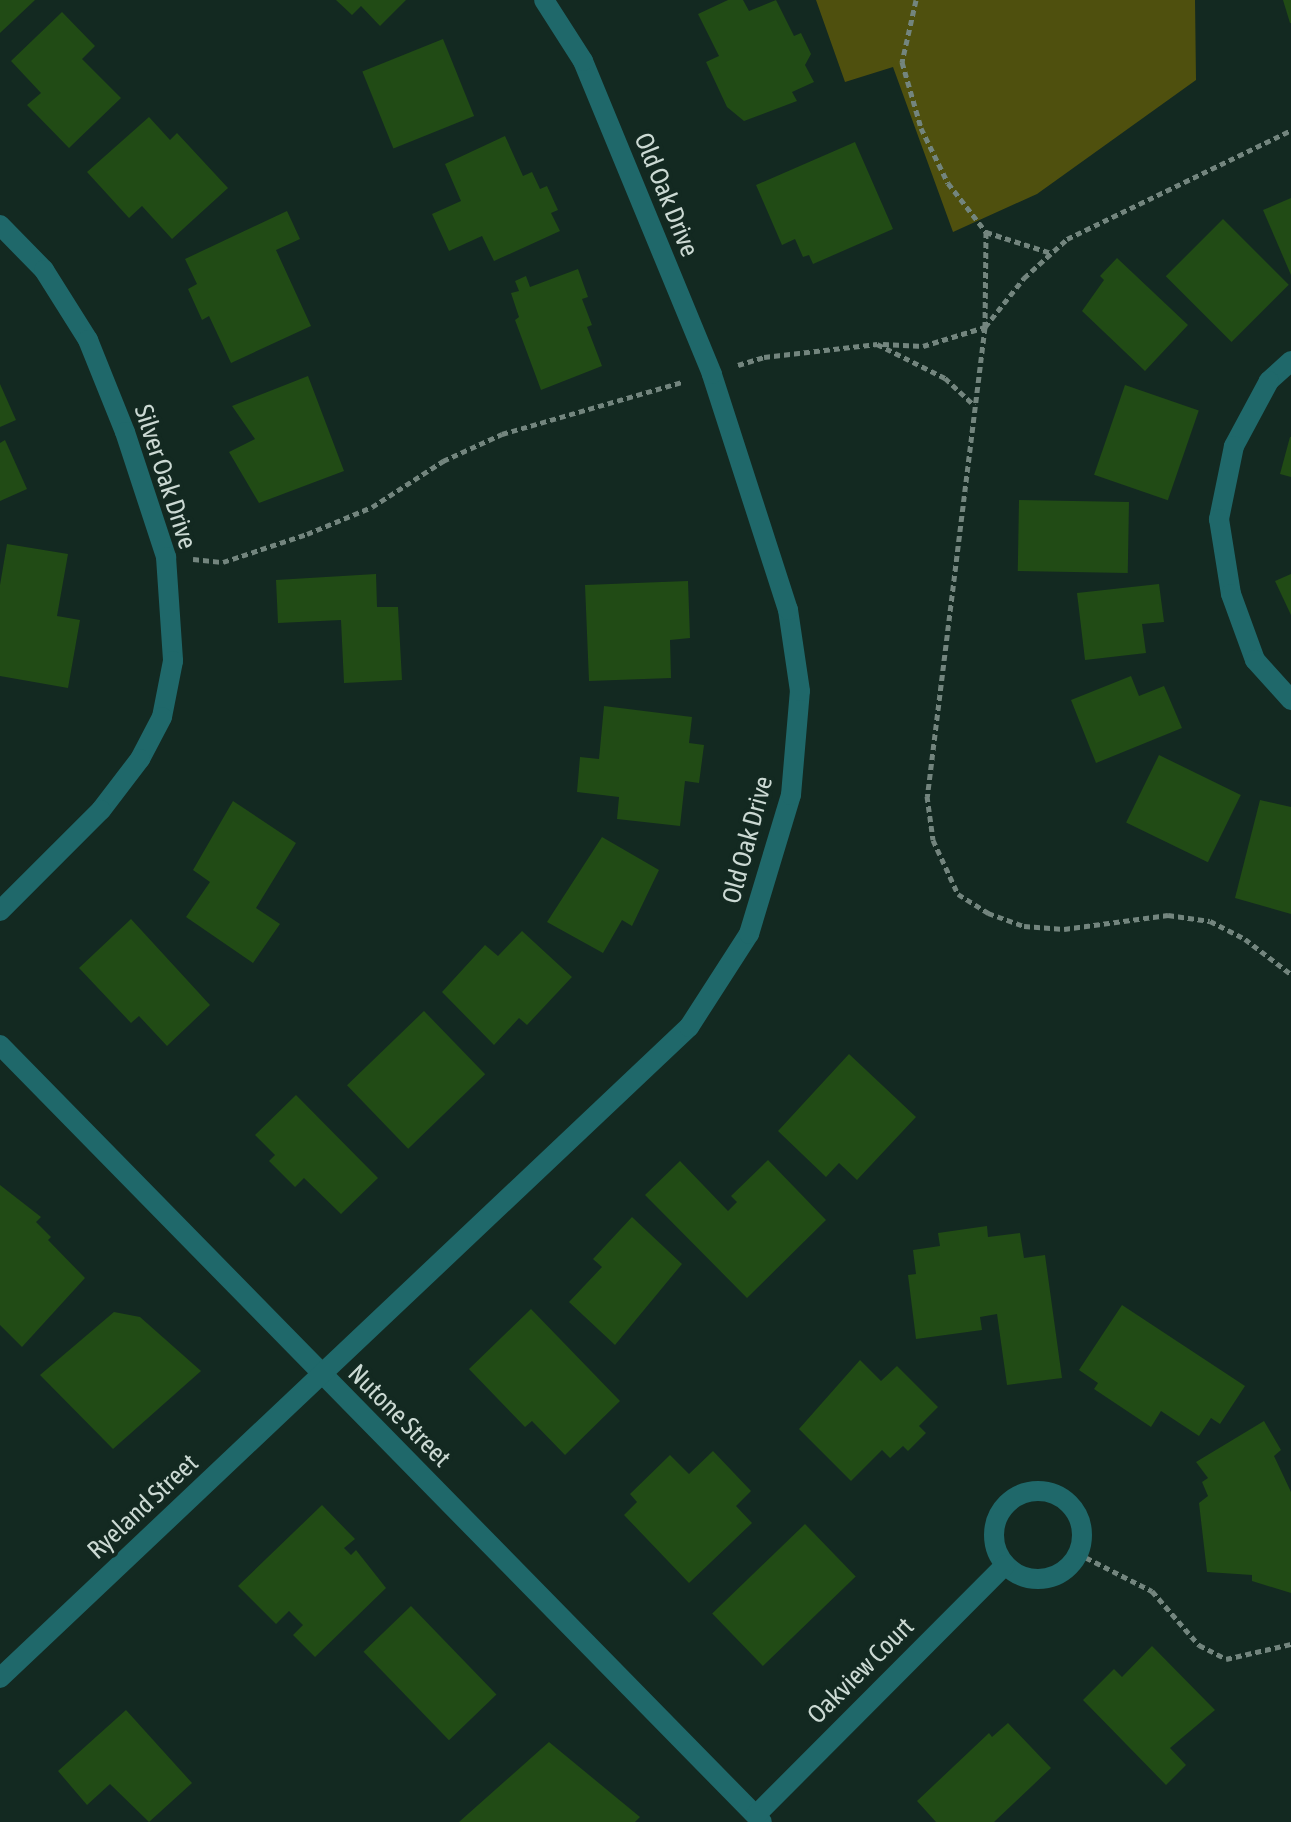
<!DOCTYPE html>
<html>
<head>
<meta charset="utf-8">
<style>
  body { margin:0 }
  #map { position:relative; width:1291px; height:1822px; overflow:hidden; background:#132921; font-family:"Asap Condensed",sans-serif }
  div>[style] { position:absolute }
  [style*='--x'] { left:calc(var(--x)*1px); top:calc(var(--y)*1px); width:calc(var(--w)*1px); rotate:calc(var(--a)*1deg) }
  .green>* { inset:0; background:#4f500e }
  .building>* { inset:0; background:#214b15; transform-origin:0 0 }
  .path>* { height:5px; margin-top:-2.5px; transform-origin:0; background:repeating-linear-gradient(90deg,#73857e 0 6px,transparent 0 10px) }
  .street>* { height:20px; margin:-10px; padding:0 10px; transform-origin:10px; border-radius:10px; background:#1f686a }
  .street>.ring { margin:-10px; padding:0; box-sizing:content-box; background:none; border:20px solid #1f686a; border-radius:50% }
  span { translate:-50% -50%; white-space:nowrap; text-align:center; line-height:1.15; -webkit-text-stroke:8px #132921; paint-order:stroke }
  .street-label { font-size:26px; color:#cbd9d3 }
</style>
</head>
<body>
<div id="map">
  <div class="green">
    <i style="clip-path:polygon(816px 0,1195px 0,1196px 80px,1037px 194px,953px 232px,893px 67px,845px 82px)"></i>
  </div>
  <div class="building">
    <i style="clip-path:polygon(0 0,35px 0,0 33px)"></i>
    <i style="clip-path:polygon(336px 0,406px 0,380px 26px,361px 6px,352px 15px)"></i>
    <i style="clip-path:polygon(728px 0,743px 0,749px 11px,776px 0,794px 36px,801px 33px,811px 54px,805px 65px,814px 82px,792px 92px,797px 101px,744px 121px,727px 107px,706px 62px,719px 56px,698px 14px)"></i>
    <i style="clip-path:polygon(1283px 0,1291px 0,1291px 23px,1290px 23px)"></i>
    <i style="clip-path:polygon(62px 12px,95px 46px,82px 59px,121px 98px,69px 148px,27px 105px,41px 93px,11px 61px)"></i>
    <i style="left:443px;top:39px;width:83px;height:87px;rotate:68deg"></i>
    <i style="clip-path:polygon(149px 117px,170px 140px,177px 133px,228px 188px,172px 239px,142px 206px,129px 218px,87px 172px)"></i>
    <i style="clip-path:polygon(505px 136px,523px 176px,532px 172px,540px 189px,547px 186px,558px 210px,551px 213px,560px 231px,494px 261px,482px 236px,449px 251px,432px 214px,461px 201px,445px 164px)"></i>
    <i style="clip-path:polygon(855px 142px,893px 229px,813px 264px,809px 255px,803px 257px,795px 239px,782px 245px,756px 185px)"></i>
    <i style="clip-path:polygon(1291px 198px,1291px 275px,1263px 210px)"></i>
    <i style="clip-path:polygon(287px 211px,300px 239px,276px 250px,311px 326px,231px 363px,209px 316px,202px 320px,188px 289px,197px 284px,185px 259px)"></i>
    <i style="left:1223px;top:219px;width:93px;height:81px;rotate:45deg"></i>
    <i style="clip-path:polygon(1117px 258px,1188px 325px,1145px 371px,1082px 311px,1104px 280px,1100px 276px)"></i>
    <i style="clip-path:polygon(578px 269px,588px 297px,582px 299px,592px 325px,587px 327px,602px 366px,541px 390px,515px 320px,519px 317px,511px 293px,519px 291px,515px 281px,526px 276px,530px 287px)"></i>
    <i style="clip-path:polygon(308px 376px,344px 471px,259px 503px,229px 452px,255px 439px,232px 406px)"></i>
    <i style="clip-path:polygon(0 384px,16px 420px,0 427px)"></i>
    <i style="left:1125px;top:385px;width:78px;height:95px;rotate:19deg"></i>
    <i style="clip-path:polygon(1290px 437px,1291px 437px,1291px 477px,1280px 474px)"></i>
    <i style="clip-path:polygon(5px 440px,27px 489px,0 501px,0 443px)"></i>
    <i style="left:1019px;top:500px;width:110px;height:71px;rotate:1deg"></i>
    <i style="clip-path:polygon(7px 544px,68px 554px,57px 616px,80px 620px,68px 688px,0 676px,0 585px)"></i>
    <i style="clip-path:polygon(376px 574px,377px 607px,398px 607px,402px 680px,344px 683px,341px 620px,278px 623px,276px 580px)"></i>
    <i style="clip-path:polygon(1291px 574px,1291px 615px,1275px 581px)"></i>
    <i style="clip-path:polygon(688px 581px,690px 638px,670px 640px,671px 678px,589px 681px,585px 585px)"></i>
    <i style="clip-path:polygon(1159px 584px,1164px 622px,1142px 624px,1146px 653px,1085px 660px,1077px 593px)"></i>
    <i style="clip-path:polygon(1131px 676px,1139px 696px,1164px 686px,1182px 728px,1096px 763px,1071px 700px)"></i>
    <i style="clip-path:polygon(604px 706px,692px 717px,689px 743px,704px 745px,699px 783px,685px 781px,680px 826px,617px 819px,619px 797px,577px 792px,580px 757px,599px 759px)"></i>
    <i style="left:1159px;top:755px;width:91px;height:75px;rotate:26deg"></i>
    <i style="clip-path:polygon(1260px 800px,1291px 807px,1291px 914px,1235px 898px)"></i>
    <i style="clip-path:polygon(233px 801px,296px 843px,256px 908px,280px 924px,253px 963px,186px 917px,210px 882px,193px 870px)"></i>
    <i style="clip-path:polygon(602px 837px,659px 870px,632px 926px,622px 920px,603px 953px,547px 922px)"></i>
    <i style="clip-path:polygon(131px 919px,210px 1005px,167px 1046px,139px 1016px,131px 1023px,79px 968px)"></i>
    <i style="clip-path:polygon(522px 931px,572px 977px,527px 1025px,519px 1018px,494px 1045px,442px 992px,485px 945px,498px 956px)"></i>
    <i style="left:424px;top:1011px;width:88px;height:107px;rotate:46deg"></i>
    <i style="clip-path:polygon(849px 1054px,916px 1117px,857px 1180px,839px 1163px,826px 1177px,778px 1131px)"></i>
    <i style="clip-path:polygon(296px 1095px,378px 1178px,341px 1214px,304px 1178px,295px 1187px,269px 1161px,275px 1155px,255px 1135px)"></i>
    <i style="clip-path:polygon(768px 1160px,826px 1220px,747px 1298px,645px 1195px,680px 1161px,728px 1211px,737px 1202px,731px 1196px)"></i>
    <i style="clip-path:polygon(0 1185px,41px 1217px,36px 1222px,51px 1237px,48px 1240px,85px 1278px,22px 1347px,0 1325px)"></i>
    <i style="clip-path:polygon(632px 1217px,682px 1264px,615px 1345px,569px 1302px,602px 1267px,593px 1259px)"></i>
    <i style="clip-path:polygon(987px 1226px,988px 1237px,1020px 1233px,1024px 1258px,1045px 1255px,1062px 1378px,1007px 1385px,997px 1314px,980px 1317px,982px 1330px,916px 1339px,908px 1275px,916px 1274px,913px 1250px,940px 1246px,938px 1233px)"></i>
    <i style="clip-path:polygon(1122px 1305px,1245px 1386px,1220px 1424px,1211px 1418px,1199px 1436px,1161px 1411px,1151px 1427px,1094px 1389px,1098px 1383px,1079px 1370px)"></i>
    <i style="clip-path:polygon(531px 1309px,620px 1401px,565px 1455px,532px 1421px,525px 1427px,469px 1369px)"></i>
    <i style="clip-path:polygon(114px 1312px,140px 1317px,201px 1371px,113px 1449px,40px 1375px)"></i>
    <i style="clip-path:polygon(860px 1360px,881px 1381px,897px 1366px,938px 1407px,919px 1426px,926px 1433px,908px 1451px,903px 1446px,890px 1458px,882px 1450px,851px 1481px,799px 1429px)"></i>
    <i style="clip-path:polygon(1264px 1421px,1281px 1450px,1274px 1456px,1291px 1492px,1291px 1593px,1252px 1581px,1252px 1575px,1207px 1572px,1199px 1503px,1208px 1496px,1202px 1482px,1208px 1478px,1196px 1462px)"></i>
    <i style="clip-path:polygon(713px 1451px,751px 1491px,736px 1506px,752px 1523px,689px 1583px,624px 1515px,637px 1502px,630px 1494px,670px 1455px,689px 1474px)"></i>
    <i style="clip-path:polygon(322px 1505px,355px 1539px,344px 1548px,351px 1555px,356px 1550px,386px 1588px,315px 1657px,293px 1635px,303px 1625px,289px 1611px,276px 1624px,238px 1586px)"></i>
    <i style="left:805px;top:1524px;width:73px;height:129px;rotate:46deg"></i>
    <i style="left:411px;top:1606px;width:123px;height:66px;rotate:46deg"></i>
    <i style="clip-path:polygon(1152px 1646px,1215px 1710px,1170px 1748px,1186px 1765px,1166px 1785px,1083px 1700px,1114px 1669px,1122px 1677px)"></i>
    <i style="clip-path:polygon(126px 1710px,192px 1783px,149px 1822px,110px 1784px,87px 1805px,58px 1771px)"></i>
    <i style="clip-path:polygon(1008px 1723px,1051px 1768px,994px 1822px,936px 1822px,917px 1801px,989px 1733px,992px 1737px)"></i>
    <i style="clip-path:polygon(549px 1742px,640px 1817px,635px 1822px,459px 1822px)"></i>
  </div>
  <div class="path">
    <i style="--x:916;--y:0;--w:64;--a:102.7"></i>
    <i style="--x:902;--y:62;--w:69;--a:73.9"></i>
    <i style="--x:921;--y:128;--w:61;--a:63.9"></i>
    <i style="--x:948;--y:183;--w:62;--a:52.2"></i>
    <i style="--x:986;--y:232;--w:95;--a:90.6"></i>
    <i style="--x:985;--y:327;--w:473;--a:97"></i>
    <i style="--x:927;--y:796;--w:44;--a:82.2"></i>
    <i style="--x:933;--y:840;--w:60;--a:65.2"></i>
    <i style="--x:958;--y:894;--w:36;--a:32"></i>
    <i style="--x:988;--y:913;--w:38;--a:20"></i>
    <i style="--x:1024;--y:926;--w:40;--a:4.3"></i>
    <i style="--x:1064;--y:929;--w:105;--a:-7.7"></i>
    <i style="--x:1168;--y:915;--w:42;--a:8.1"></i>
    <i style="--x:1210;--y:921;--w:39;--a:27"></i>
    <i style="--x:1245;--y:939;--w:58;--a:37.3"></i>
    <i style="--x:986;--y:232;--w:68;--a:17.9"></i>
    <i style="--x:883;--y:344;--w:40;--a:2.9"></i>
    <i style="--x:923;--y:346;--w:65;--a:-17"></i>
    <i style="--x:985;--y:327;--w:63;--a:-51.5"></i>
    <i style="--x:1024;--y:278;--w:58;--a:-42.2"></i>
    <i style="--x:1067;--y:239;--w:249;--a:-25.9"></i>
    <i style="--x:738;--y:365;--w:27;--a:-17"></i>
    <i style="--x:764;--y:357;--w:114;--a:-6.6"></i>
    <i style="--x:877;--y:344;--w:76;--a:26.6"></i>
    <i style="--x:945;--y:378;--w:40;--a:43"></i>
    <i style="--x:193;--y:559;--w:30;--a:6"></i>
    <i style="--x:223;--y:562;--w:89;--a:-18.4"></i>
    <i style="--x:307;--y:534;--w:70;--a:-22.6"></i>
    <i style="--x:372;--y:507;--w:85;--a:-32.9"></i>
    <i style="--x:443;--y:461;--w:65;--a:-24.6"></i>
    <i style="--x:502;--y:434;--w:187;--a:-16.1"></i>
    <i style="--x:1077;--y:1553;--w:84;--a:26.9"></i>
    <i style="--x:1152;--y:1591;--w:72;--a:49"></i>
    <i style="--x:1199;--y:1645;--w:30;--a:27"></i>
    <i style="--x:1226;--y:1659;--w:67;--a:-13"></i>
  </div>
  <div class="street">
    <i style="--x:0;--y:225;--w:63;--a:45.6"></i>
    <i style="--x:44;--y:270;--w:83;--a:57.8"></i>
    <i style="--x:88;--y:340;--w:99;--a:68.1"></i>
    <i style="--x:125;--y:432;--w:132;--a:71.8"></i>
    <i style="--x:166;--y:557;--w:104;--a:86.1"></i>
    <i style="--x:173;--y:661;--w:57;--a:101.1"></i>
    <i style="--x:162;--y:717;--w:47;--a:117.6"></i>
    <i style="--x:140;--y:759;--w:64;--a:127.4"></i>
    <i style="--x:101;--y:810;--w:143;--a:135"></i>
    <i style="--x:1291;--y:361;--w:30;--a:138"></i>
    <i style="--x:1269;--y:381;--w:74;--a:118.3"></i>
    <i style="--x:1234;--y:446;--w:75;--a:101.6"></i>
    <i style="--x:1219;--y:519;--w:76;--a:80.9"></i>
    <i style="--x:1231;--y:594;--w:70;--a:70"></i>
    <i style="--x:1255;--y:660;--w:54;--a:48"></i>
    <i style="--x:0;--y:1045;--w:1088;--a:45.56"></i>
    <i class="ring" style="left:994px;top:1491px;width:68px;height:68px"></i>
    <i style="--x:0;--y:1678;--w:948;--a:-43.38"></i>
    <i style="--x:689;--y:1027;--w:111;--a:-57.2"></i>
    <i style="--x:749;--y:934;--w:145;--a:-73.2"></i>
    <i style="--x:791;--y:795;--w:104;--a:-85.1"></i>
    <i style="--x:800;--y:691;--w:82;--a:-98.4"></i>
    <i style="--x:788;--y:610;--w:248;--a:-107.9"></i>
    <i style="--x:712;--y:374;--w:339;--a:-112.4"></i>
    <i style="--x:583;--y:61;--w:72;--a:-122.6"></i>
    <i style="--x:756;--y:1815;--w:353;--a:-45.1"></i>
  </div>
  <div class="street-label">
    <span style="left:666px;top:195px;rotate:68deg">Old Oak Drive</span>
    <span style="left:165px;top:477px;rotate:72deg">Silver Oak Drive</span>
    <span style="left:748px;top:840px;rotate:-75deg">Old Oak Drive</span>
    <span style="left:399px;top:1416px;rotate:45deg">Nutone Street</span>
    <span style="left:143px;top:1507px;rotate:-43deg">Ryeland Street</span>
    <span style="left:861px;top:1671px;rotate:-45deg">Oakview Court</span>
  </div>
</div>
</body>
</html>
